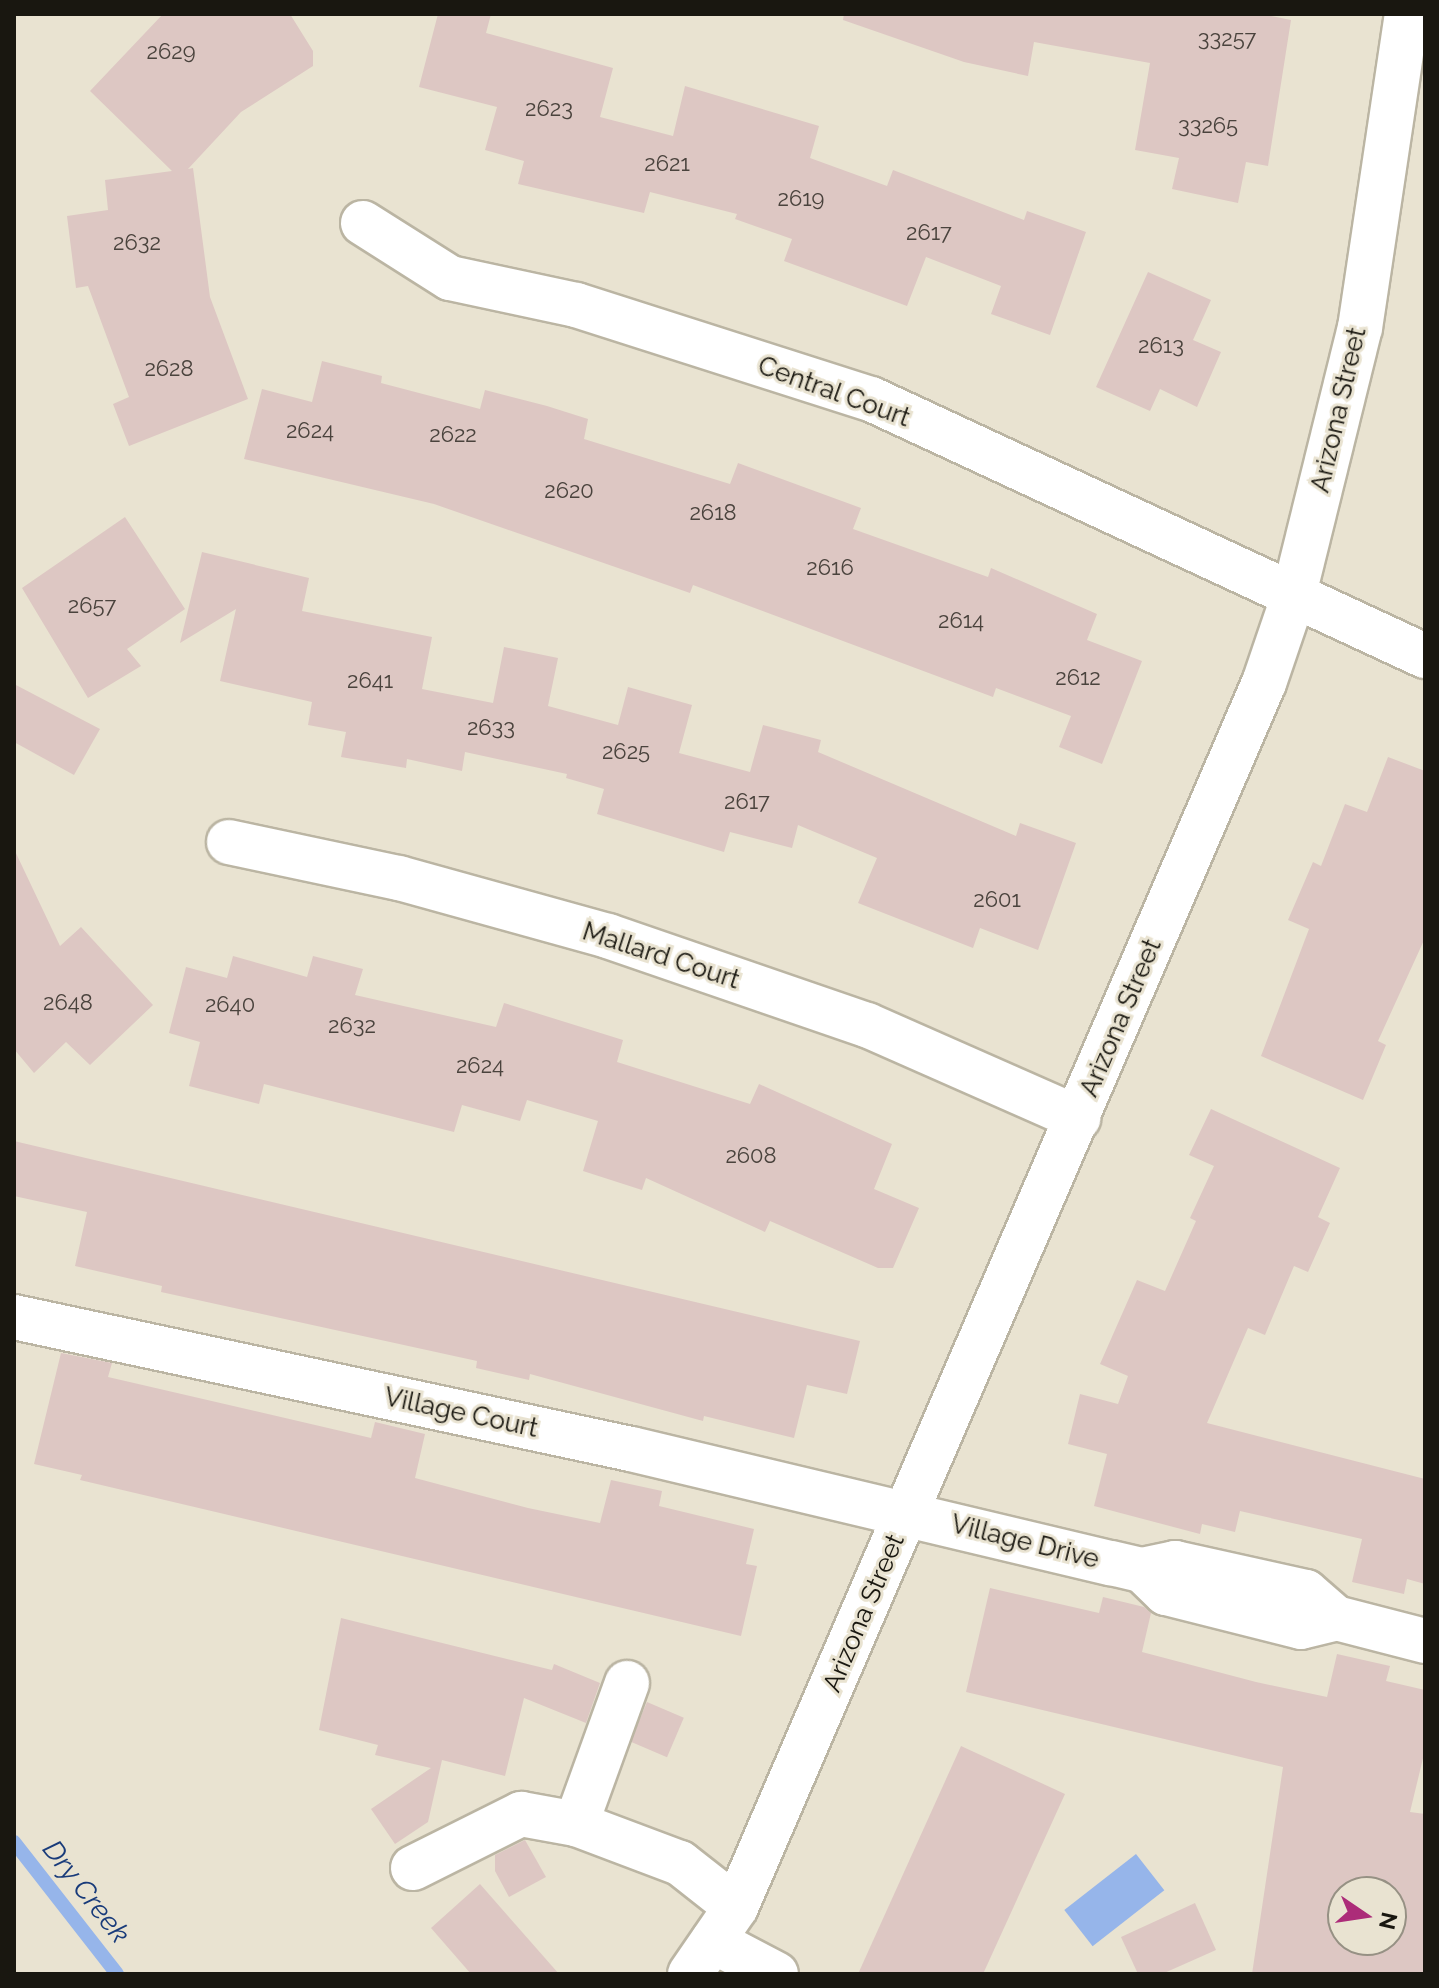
<!DOCTYPE html>
<html>
<head>
<meta charset="utf-8">
<style>
  body { margin:0 }
  #map { position:relative; width:1439px; height:1988px; overflow:hidden; background:#e9e3d1; font-family:Raleway,sans-serif }
  div>[style] { position:absolute }
  [style*='--x'] { left:calc(var(--x)*1px); top:calc(var(--y)*1px); width:calc(var(--w)*1px); rotate:calc(var(--a)*1deg) }
  .water>* { inset:0; background:#96b5ea; transform-origin:0 0 }
  .stream>* { height:14px; margin:-7px; padding:0 7px; transform-origin:7px; border-radius:7px; background:#96b5ea }
  .building>* { inset:0; background:#ddc7c3; transform-origin:0 0 }
  .roads { filter:drop-shadow(2px 0 #bbb5a3) drop-shadow(-2px 0 #bbb5a3) drop-shadow(0 2px #bbb5a3) drop-shadow(0 -2px #bbb5a3) }
  .minor>* { height:44px; margin:-22px; padding:0 22px; transform-origin:22px; border-radius:22px; background:#fff }
  span { translate:-50% -50%; white-space:nowrap; text-align:center; line-height:1.15; -webkit-text-stroke:6px #e9e3d1; paint-order:stroke }
  .number-label { font-size:22px; color:#4a433d }
  .number-label span { -webkit-text-stroke-width:0 }
  .street-label { font-size:26px; color:#191710 }
  .water-label { font-size:28px; color:#193b7a; font-style:italic }
  .frame { position:absolute; inset:0; border:16px solid #191710; pointer-events:none }
  .north { position:absolute; left:1327px; top:1876px; width:80px; height:80px; box-sizing:border-box; background:#e9e3d1; border:2px solid #969184; border-radius:50%; rotate:103deg; font-size:22px; font-weight:700; line-height:32px; text-align:center; color:#191710 }
  .north::after { content:''; display:block; margin:auto; width:28px; height:36px; background:#ac2c79; clip-path:polygon(50% 0,100% 100%,50% 72%,0 100%) }
</style>
</head>
<body>
<div id="map">
  <div class="water">
    <i style="left:1136px;top:1854px;width:46px;height:91px;rotate:52deg"></i>
  </div>
  <div class="stream">
    <i style="--x:14;--y:1842;--w:167;--a:52"></i>
  </div>
  <div class="building">
    <i style="clip-path:polygon(163px 14px,290px 14px,313px 51px,313px 66px,241px 112px,188px 169px,193px 168px,210px 297px,248px 399px,129px 446px,113px 404px,129px 397px,88px 286px,76px 288px,67px 216px,108px 210px,105px 180px,172px 171px,90px 91px)"></i>
    <i style="clip-path:polygon(438px 14px,491px 14px,486px 33px,613px 68px,600px 117px,673px 136px,685px 86px,819px 126px,810px 158px,887px 186px,893px 170px,1024px 220px,1027px 211px,1086px 232px,1050px 335px,991px 314px,1001px 286px,926px 257px,907px 306px,784px 261px,792px 239px,735px 219px,737px 214px,650px 192px,644px 213px,518px 184px,524px 161px,485px 150px,497px 107px,419px 87px)"></i>
    <i style="clip-path:polygon(844px 14px,1261px 14px,1291px 20px,1268px 166px,1246px 162px,1238px 203px,1172px 189px,1179px 158px,1135px 150px,1150px 63px,1034px 42px,1028px 76px,964px 62px,843px 20px)"></i>
    <i style="clip-path:polygon(1148px 272px,1211px 300px,1193px 340px,1221px 352px,1197px 407px,1160px 389px,1150px 411px,1096px 387px)"></i>
    <i style="clip-path:polygon(322px 361px,382px 376px,381px 383px,480px 409px,485px 390px,547px 406px,588px 419px,584px 439px,730px 484px,738px 463px,861px 508px,853px 529px,988px 577px,991px 568px,1097px 614px,1087px 640px,1142px 661px,1102px 764px,1059px 747px,1071px 716px,996px 688px,993px 697px,693px 585px,690px 593px,434px 504px,244px 459px,262px 389px,312px 402px)"></i>
    <i style="clip-path:polygon(125px 517px,185px 609px,127px 649px,141px 666px,88px 698px,22px 588px)"></i>
    <i style="clip-path:polygon(202px 552px,309px 578px,302px 611px,432px 637px,422px 689px,493px 703px,504px 647px,558px 658px,548px 706px,618px 725px,628px 687px,692px 705px,679px 753px,750px 772px,763px 725px,821px 740px,818px 752px,1016px 836px,1020px 823px,1076px 843px,1038px 950px,980px 928px,973px 948px,858px 903px,877px 858px,798px 825px,792px 848px,730px 832px,724px 852px,597px 814px,604px 789px,566px 778px,567px 774px,465px 752px,462px 771px,407px 759px,406px 768px,341px 757px,346px 732px,308px 725px,312px 702px,220px 681px,236px 609px,180px 643px)"></i>
    <i style="clip-path:polygon(14px 684px,100px 729px,74px 775px,14px 742px)"></i>
    <i style="clip-path:polygon(1388px 757px,1425px 771px,1425px 938px,1378px 1041px,1386px 1045px,1363px 1100px,1261px 1056px,1309px 929px,1288px 920px,1313px 862px,1321px 866px,1345px 804px,1367px 812px)"></i>
    <i style="clip-path:polygon(14px 849px,60px 946px,81px 927px,153px 1005px,90px 1065px,66px 1042px,34px 1073px,14px 1049px)"></i>
    <i style="clip-path:polygon(233px 956px,307px 977px,313px 956px,363px 969px,355px 995px,496px 1027px,504px 1003px,623px 1040px,617px 1062px,750px 1104px,759px 1084px,892px 1144px,874px 1189px,919px 1208px,893px 1268px,878px 1268px,770px 1221px,765px 1232px,646px 1178px,642px 1190px,583px 1171px,598px 1121px,527px 1100px,520px 1121px,462px 1105px,454px 1132px,264px 1084px,259px 1104px,189px 1086px,200px 1042px,169px 1033px,186px 967px,227px 978px)"></i>
    <i style="clip-path:polygon(1211px 1109px,1340px 1168px,1318px 1217px,1330px 1223px,1308px 1272px,1294px 1266px,1265px 1335px,1248px 1328px,1207px 1423px,1425px 1479px,1425px 1584px,1407px 1579px,1404px 1594px,1352px 1582px,1362px 1539px,1240px 1511px,1235px 1532px,1202px 1524px,1200px 1534px,1094px 1506px,1107px 1454px,1068px 1444px,1080px 1394px,1118px 1404px,1128px 1376px,1100px 1364px,1137px 1280px,1165px 1291px,1196px 1221px,1190px 1218px,1214px 1166px,1189px 1155px)"></i>
    <i style="clip-path:polygon(14px 1141px,860px 1341px,847px 1394px,807px 1385px,794px 1438px,704px 1416px,703px 1421px,530px 1374px,529px 1380px,476px 1368px,477px 1361px,161px 1292px,162px 1286px,75px 1266px,87px 1212px,14px 1196px)"></i>
    <i style="clip-path:polygon(61px 1353px,112px 1363px,108px 1377px,371px 1438px,375px 1422px,425px 1434px,415px 1478px,528px 1508px,600px 1523px,611px 1480px,662px 1491px,659px 1506px,754px 1529px,746px 1564px,757px 1566px,741px 1636px,80px 1480px,82px 1475px,34px 1464px)"></i>
    <i style="clip-path:polygon(evenodd,990px 1588px,1099px 1613px,1103px 1597px,1144px 1607px,1151px 1613px,1142px 1652px,1256px 1682px,1327px 1697px,1337px 1654px,1390px 1666px,1386px 1681px,1425px 1690px,1425px 1750px,1410px 1812px,1425px 1814px,1425px 1974px,1252px 1974px,1283px 1767px,966px 1692px,990px 1588px,1343px 1892px,1391px 1892px,1391px 1940px,1343px 1940px,1343px 1892px)"></i>
    <i style="clip-path:polygon(341px 1618px,552px 1670px,554px 1664px,600px 1683px,586px 1723px,524px 1698px,505px 1776px,442px 1760px,428px 1822px,395px 1844px,371px 1809px,431px 1768px,375px 1755px,378px 1745px,319px 1730px)"></i>
    <i style="left:647px;top:1702px;width:40px;height:43px;rotate:23deg"></i>
    <i style="clip-path:polygon(961px 1746px,1065px 1794px,983px 1974px,858px 1974px)"></i>
    <i style="clip-path:polygon(525px 1840px,546px 1877px,509px 1897px,495px 1871px,495px 1855px)"></i>
    <i style="clip-path:polygon(480px 1884px,559px 1974px,471px 1974px,431px 1928px)"></i>
    <i style="clip-path:polygon(1195px 1903px,1216px 1950px,1162px 1974px,1138px 1974px,1121px 1937px)"></i>
  </div>
  <div class="roads">
    <div class="minor">
      <i style="--x:363;--y:223;--w:103;--a:32.3"></i>
      <i style="--x:450;--y:278;--w:129;--a:12.1"></i>
      <i style="--x:576;--y:305;--w:310;--a:17.7"></i>
      <i style="--x:871;--y:399;--w:611;--a:24.89"></i>
      <i style="--x:229;--y:842;--w:174;--a:12"></i>
      <i style="--x:399;--y:878;--w:217;--a:15.5"></i>
      <i style="--x:608;--y:936;--w:274;--a:19"></i>
      <i style="--x:867;--y:1025;--w:231;--a:23.8"></i>
      <i style="--x:14;--y:1317;--w:631;--a:12.08"></i>
      <i style="--x:631;--y:1449;--w:493;--a:13.4"></i>
      <i style="--x:1111;--y:1563;--w:32;--a:13"></i>
      <i style="--x:1142;--y:1570;--w:34;--a:-12"></i>
      <i style="--x:1175;--y:1563;--w:134;--a:12.5"></i>
      <i style="--x:1306;--y:1592;--w:40;--a:41"></i>
      <i style="--x:1336;--y:1618;--w:92;--a:14.5"></i>
      <i style="--x:1142;--y:1570;--w:33;--a:44"></i>
      <i style="--x:1166;--y:1593;--w:139;--a:14.1"></i>
      <i style="--x:1301;--y:1627;--w:36;--a:-14"></i>
      <i style="--x:576;--y:1824;--w:150;--a:-70.1"></i>
      <i style="--x:413;--y:1868;--w:121;--a:-26.6"></i>
      <i style="--x:521;--y:1814;--w:56;--a:10.3"></i>
      <i style="--x:576;--y:1824;--w:111;--a:20.6"></i>
      <i style="--x:680;--y:1863;--w:71;--a:38.2"></i>
      <i style="--x:713;--y:1941;--w:71;--a:27.6"></i>
      <i style="--x:690;--y:1974;--w:81;--a:-55.5"></i>
      <i style="--x:736;--y:1907;--w:1333;--a:-66.67"></i>
      <i style="--x:1264;--y:683;--w:90;--a:-71.2"></i>
      <i style="--x:1293;--y:598;--w:278;--a:-76.1"></i>
      <i style="--x:1360;--y:328;--w:317;--a:-81.5"></i>
    </div>
  </div>
  <div class="number-label">
    <span style="left:1227px;top:39px">33257</span>
    <span style="left:171px;top:52px">2629</span>
    <span style="left:549px;top:109px">2623</span>
    <span style="left:1208px;top:126px">33265</span>
    <span style="left:667px;top:164px">2621</span>
    <span style="left:801px;top:199px">2619</span>
    <span style="left:929px;top:233px">2617</span>
    <span style="left:137px;top:243px">2632</span>
    <span style="left:1161px;top:346px">2613</span>
    <span style="left:169px;top:369px">2628</span>
    <span style="left:310px;top:431px">2624</span>
    <span style="left:453px;top:435px">2622</span>
    <span style="left:569px;top:491px">2620</span>
    <span style="left:713px;top:513px">2618</span>
    <span style="left:830px;top:568px">2616</span>
    <span style="left:92px;top:606px">2657</span>
    <span style="left:961px;top:621px">2614</span>
    <span style="left:1078px;top:678px">2612</span>
    <span style="left:370px;top:681px">2641</span>
    <span style="left:491px;top:728px">2633</span>
    <span style="left:626px;top:752px">2625</span>
    <span style="left:747px;top:802px">2617</span>
    <span style="left:997px;top:900px">2601</span>
    <span style="left:68px;top:1003px">2648</span>
    <span style="left:230px;top:1005px">2640</span>
    <span style="left:352px;top:1026px">2632</span>
    <span style="left:480px;top:1066px">2624</span>
    <span style="left:751px;top:1156px">2608</span>
  </div>
  <div class="street-label">
    <span style="left:834px;top:392px;rotate:20deg">Central Court</span>
    <span style="left:1339px;top:410px;rotate:-77deg">Arizona Street</span>
    <span style="left:661px;top:956px;rotate:18deg">Mallard Court</span>
    <span style="left:1121px;top:1018px;rotate:-67deg">Arizona Street</span>
    <span style="left:461px;top:1413px;rotate:12deg">Village Court</span>
    <span style="left:1025px;top:1542px;rotate:14deg">Village Drive</span>
    <span style="left:864px;top:1613px;rotate:-67deg">Arizona Street</span>
  </div>
  <div class="water-label">
    <span style="left:86px;top:1892px;rotate:52deg">Dry Creek</span>
  </div>
  <div class="frame"></div>
  <div class="north">N</div>
</div>
</body>
</html>
